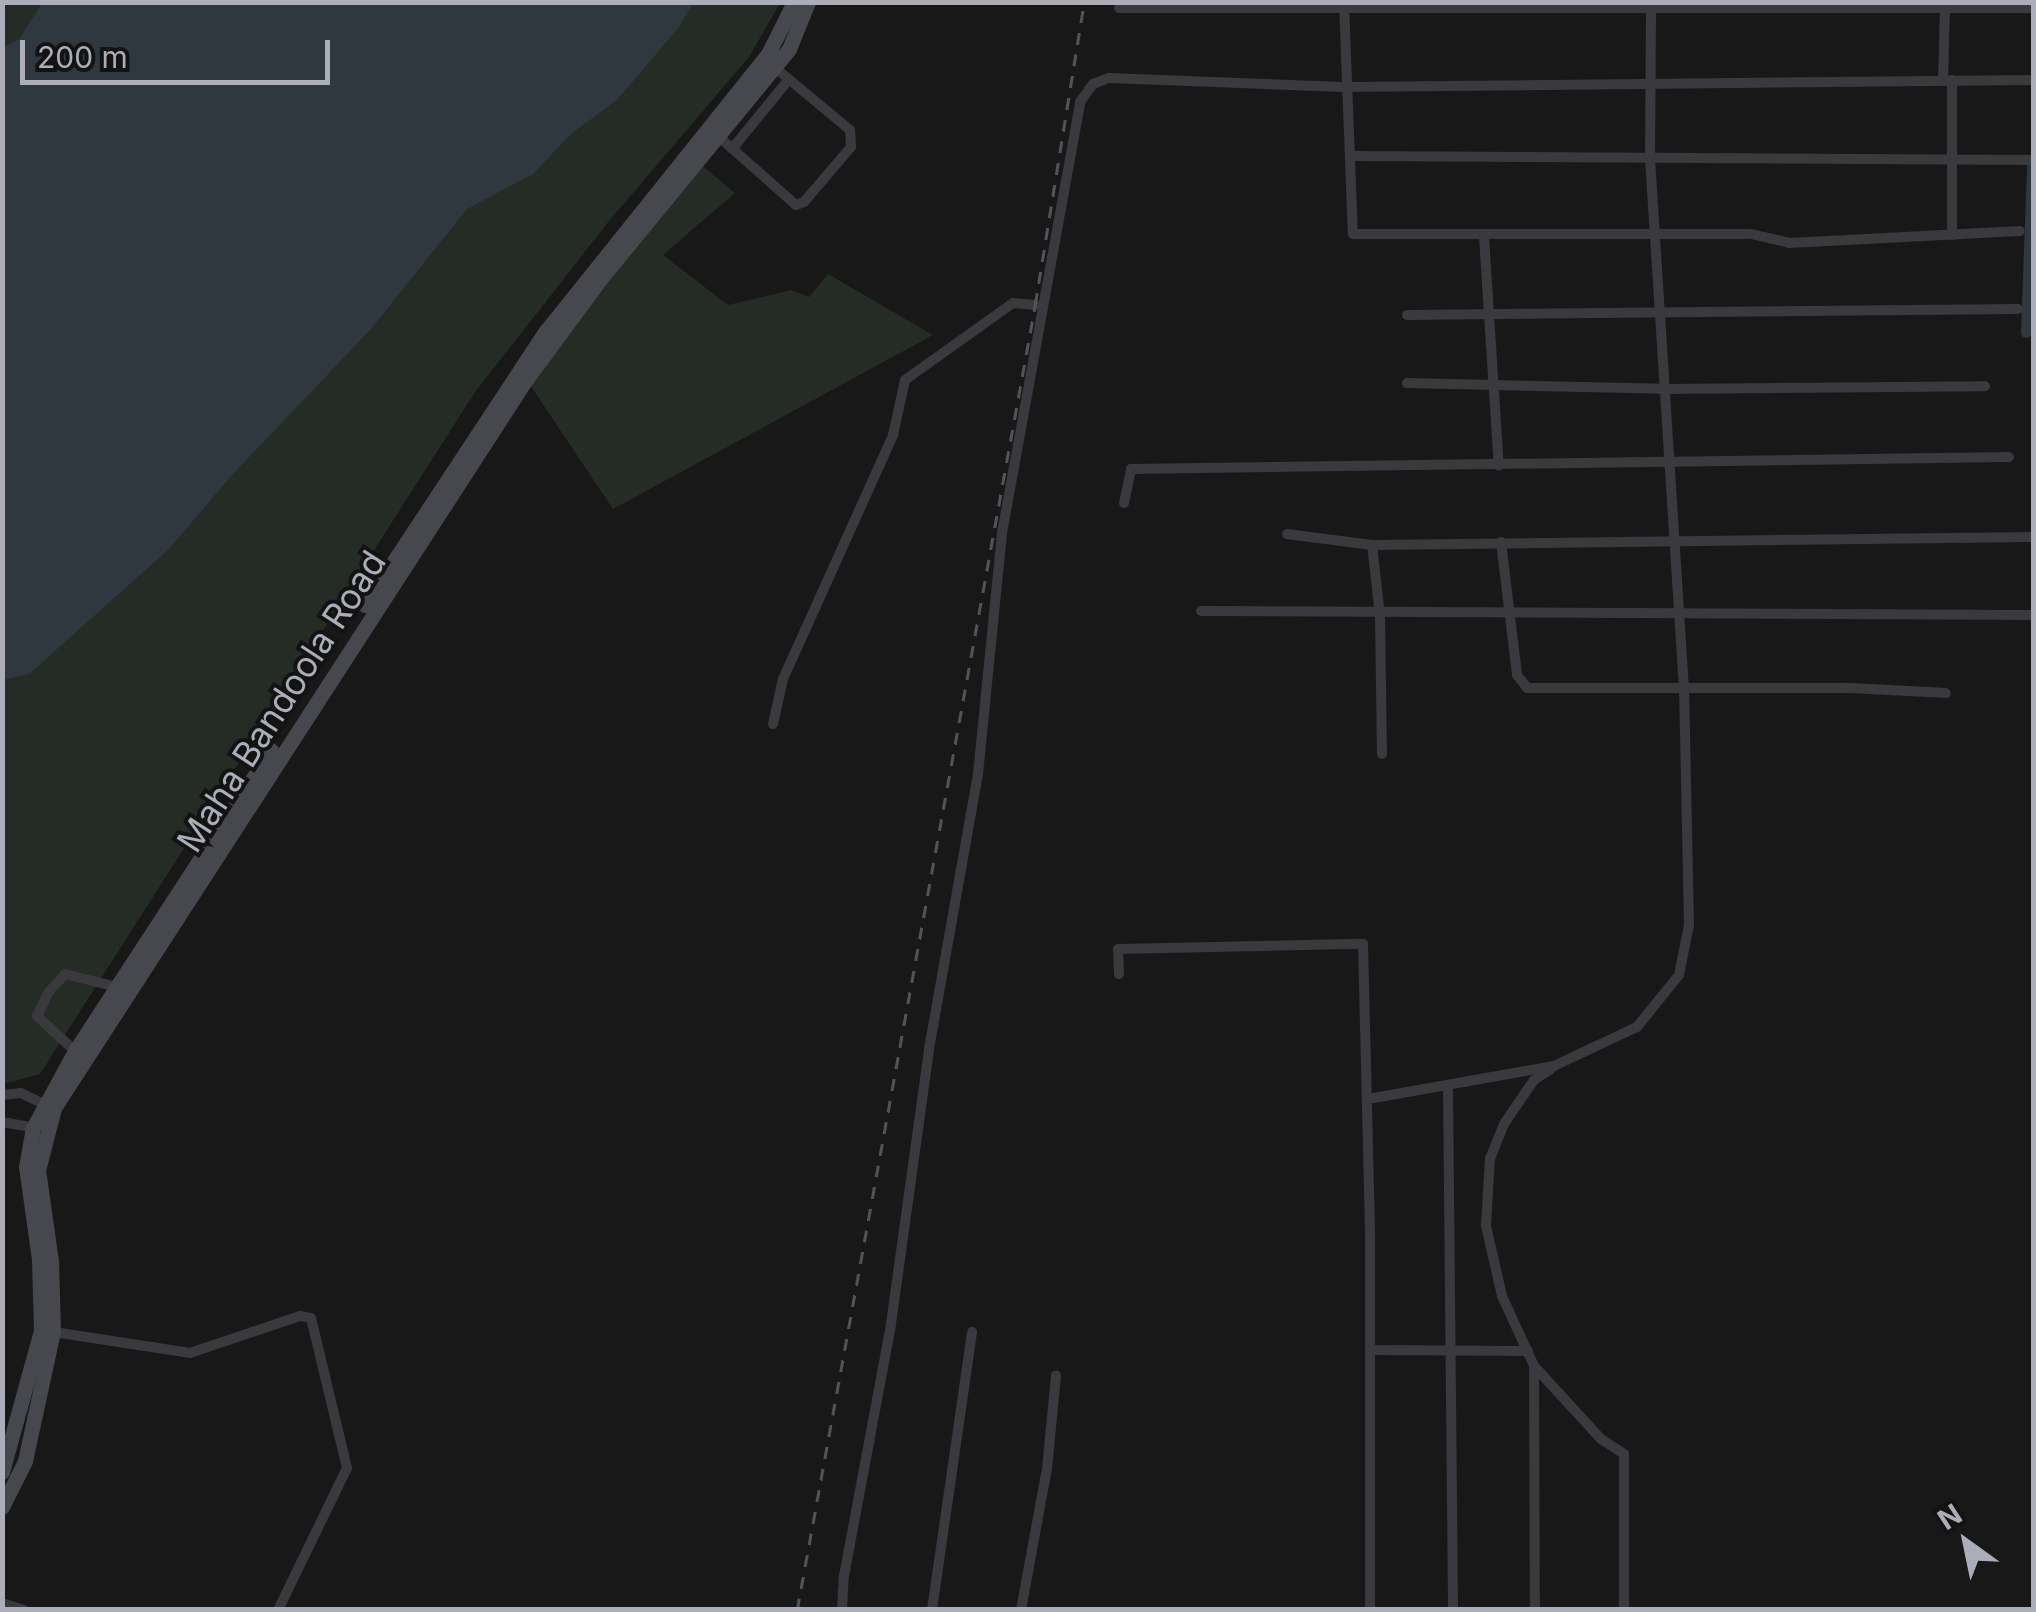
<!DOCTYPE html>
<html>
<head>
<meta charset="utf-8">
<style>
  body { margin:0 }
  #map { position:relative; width:2036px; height:1612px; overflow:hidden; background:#181819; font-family:Inter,sans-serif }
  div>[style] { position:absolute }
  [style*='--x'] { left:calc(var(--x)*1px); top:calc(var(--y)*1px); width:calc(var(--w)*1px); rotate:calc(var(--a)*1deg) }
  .green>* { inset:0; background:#242c25 }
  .water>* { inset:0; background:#30383f }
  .canal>* { height:11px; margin:-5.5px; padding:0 5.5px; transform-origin:5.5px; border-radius:5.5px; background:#30383f }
  .minor>* { height:10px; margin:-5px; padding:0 5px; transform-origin:5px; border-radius:5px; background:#39393e }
  .secondary>* { height:15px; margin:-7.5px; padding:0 7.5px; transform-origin:7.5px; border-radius:7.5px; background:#47484e }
  .rail>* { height:2.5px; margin-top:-1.25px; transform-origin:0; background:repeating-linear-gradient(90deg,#525359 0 12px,transparent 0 22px) }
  span { translate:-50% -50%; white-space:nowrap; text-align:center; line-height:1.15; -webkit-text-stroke:8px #131314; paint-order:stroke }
  .street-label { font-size:35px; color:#abaeb8 }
  .frame { position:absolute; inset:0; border:5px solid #abaeb8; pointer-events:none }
  .north { position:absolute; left:1916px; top:1492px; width:100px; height:100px; -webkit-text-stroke:8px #131314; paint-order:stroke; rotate:327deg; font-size:28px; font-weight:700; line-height:40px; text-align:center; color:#abaeb8 }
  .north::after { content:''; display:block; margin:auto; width:35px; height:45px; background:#abaeb8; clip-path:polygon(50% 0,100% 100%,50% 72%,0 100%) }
  .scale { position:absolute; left:20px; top:40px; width:310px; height:45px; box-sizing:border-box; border:5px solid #abaeb8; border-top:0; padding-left:12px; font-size:30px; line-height:35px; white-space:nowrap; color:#abaeb8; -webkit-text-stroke:8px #131314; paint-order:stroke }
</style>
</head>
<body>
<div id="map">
  <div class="green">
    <i style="clip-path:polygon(3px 3px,780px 3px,749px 57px,609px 221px,475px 392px,40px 1074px,3px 1084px)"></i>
    <i style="clip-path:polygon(697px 161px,735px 193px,663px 255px,728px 305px,791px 290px,809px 297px,828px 274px,933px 335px,613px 509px,526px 379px)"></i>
  </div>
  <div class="water">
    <i style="clip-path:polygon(43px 2px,693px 3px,679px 27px,617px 100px,572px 133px,533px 174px,467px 209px,371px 329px,232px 475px,169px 549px,29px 674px,3px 680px,3px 48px,19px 39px)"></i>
  </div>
  <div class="canal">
    <i style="--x:2026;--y:332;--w:166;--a:-87.9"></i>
  </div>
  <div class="minor">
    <i style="--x:1344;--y:3;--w:231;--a:87.8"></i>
    <i style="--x:1353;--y:234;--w:398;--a:0"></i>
    <i style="--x:1751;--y:234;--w:39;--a:13"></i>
    <i style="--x:1789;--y:243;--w:231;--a:-3"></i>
    <i style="--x:1119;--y:8;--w:915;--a:0"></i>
    <i style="--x:1943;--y:80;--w:71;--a:-88.4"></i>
    <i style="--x:718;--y:136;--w:104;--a:41.5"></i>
    <i style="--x:796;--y:205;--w:9;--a:-21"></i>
    <i style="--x:804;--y:202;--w:72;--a:-49.5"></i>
    <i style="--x:851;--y:147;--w:17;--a:-93"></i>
    <i style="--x:850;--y:130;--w:99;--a:-140.3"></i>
    <i style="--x:732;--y:149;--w:90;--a:-50.8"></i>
    <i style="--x:1351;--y:156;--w:683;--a:0.34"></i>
    <i style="--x:1952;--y:235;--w:155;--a:-90"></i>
    <i style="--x:1484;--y:237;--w:229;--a:86.3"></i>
    <i style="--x:1407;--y:315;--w:611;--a:-0.56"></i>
    <i style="--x:1407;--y:383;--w:257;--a:1.3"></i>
    <i style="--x:1664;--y:389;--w:321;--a:-0.5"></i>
    <i style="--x:1124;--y:503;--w:35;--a:-78"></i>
    <i style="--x:1131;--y:469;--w:878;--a:-0.78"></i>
    <i style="--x:1287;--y:534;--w:86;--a:7.4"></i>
    <i style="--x:1372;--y:545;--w:662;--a:-0.69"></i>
    <i style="--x:1501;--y:542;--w:134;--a:83.1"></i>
    <i style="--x:1517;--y:675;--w:16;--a:52"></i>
    <i style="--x:1527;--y:688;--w:324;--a:0"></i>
    <i style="--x:1851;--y:688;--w:95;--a:3"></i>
    <i style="--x:1372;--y:545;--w:70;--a:83.5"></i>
    <i style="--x:1380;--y:615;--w:139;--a:89.2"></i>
    <i style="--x:1201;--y:611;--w:833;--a:0.28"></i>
    <i style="--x:773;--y:724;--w:46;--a:-77.5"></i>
    <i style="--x:783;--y:679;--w:268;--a:-65.7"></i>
    <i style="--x:893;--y:435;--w:56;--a:-77.7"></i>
    <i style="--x:905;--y:380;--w:133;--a:-35.5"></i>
    <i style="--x:1013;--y:303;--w:22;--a:5"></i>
    <i style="--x:1119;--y:974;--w:25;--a:-92"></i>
    <i style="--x:1118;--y:949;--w:245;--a:-1.2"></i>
    <i style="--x:1363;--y:944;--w:291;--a:88.6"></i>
    <i style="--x:1370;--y:1235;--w:375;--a:90"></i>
    <i style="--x:75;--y:1051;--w:52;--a:-137.4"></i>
    <i style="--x:37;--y:1016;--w:25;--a:-64"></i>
    <i style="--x:48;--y:993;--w:25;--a:-48"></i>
    <i style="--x:65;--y:974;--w:54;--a:14"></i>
    <i style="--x:1551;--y:1069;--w:20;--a:147"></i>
    <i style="--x:1534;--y:1080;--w:53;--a:124.3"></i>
    <i style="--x:1504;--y:1124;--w:37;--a:112"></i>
    <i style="--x:1490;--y:1158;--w:68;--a:93.4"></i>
    <i style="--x:1486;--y:1226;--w:72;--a:77.1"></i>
    <i style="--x:1502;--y:1296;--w:77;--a:65.4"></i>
    <i style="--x:1534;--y:1366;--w:99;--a:47.5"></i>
    <i style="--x:1601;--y:1439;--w:27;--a:33"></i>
    <i style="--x:1624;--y:1454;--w:156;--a:90"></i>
    <i style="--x:1448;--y:1085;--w:525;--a:89.45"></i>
    <i style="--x:2;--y:1095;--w:19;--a:-6"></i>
    <i style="--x:21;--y:1093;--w:30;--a:26"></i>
    <i style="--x:1368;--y:1099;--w:189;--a:-10.1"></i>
    <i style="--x:1554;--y:1066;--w:92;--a:-25.2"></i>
    <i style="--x:1637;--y:1027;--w:67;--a:-51.1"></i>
    <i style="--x:1679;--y:975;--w:51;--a:-78.7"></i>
    <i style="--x:1689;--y:925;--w:236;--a:-91.2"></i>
    <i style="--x:1684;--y:689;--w:531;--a:-93.67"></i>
    <i style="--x:1650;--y:159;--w:157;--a:-89.6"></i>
    <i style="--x:2;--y:1122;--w:34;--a:10"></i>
    <i style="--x:47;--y:1331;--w:145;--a:8.7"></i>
    <i style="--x:190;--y:1353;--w:116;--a:-18.6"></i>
    <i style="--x:300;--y:1316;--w:11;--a:10"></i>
    <i style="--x:311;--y:1318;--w:154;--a:76.5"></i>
    <i style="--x:347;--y:1468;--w:158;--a:115.9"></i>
    <i style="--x:1370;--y:1350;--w:158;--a:0.4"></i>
    <i style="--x:1534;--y:1366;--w:244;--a:89.8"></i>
    <i style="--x:2;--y:1603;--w:23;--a:18"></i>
    <i style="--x:842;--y:1610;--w:34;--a:-87"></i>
    <i style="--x:844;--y:1576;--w:249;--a:-79.4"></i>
    <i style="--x:890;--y:1331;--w:285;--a:-82.1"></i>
    <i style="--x:929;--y:1049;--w:279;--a:-79.9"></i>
    <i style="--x:978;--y:774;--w:242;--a:-84.3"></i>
    <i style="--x:1002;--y:533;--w:438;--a:-79.7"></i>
    <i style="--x:1080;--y:102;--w:22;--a:-54"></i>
    <i style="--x:1093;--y:84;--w:17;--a:-21"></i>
    <i style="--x:1109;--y:78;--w:235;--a:2.2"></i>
    <i style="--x:1344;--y:87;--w:690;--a:-0.58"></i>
    <i style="--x:932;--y:1610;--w:281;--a:-81.8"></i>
    <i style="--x:1021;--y:1610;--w:143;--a:-79.6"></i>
    <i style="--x:1047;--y:1469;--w:94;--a:-84.5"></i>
  </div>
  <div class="secondary">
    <i style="--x:365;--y:605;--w:328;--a:-56.6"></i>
    <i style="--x:546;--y:331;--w:355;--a:-51.3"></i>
    <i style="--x:768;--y:54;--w:58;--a:-63.4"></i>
    <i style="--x:2;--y:1472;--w:147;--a:-74.6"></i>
    <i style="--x:41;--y:1330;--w:71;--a:-91.6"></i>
    <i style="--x:39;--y:1259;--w:93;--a:-98"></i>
    <i style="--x:26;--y:1167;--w:40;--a:-80"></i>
    <i style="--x:33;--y:1128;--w:88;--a:-61.4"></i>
    <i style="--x:75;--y:1051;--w:359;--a:-56.9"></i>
    <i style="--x:2;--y:1507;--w:51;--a:-63.4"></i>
    <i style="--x:25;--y:1461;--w:132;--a:-77.8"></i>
    <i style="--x:53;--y:1332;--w:71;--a:-91.6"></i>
    <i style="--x:51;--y:1261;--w:92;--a:-98.1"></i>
    <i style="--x:38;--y:1170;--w:64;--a:-75.5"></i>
    <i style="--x:54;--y:1108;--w:866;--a:-57.06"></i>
    <i style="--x:525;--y:381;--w:128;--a:-53.6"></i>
    <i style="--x:601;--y:278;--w:296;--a:-50.6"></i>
    <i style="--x:789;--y:49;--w:51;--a:-68"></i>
  </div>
  <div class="rail">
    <i style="--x:797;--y:1610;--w:1327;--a:-79.66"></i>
    <i style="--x:1035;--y:305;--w:307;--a:-80.8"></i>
  </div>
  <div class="street-label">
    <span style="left:281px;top:701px;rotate:-57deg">Maha Bandoola Road</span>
  </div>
  <div class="frame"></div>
  <div class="north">N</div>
  <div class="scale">200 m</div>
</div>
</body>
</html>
